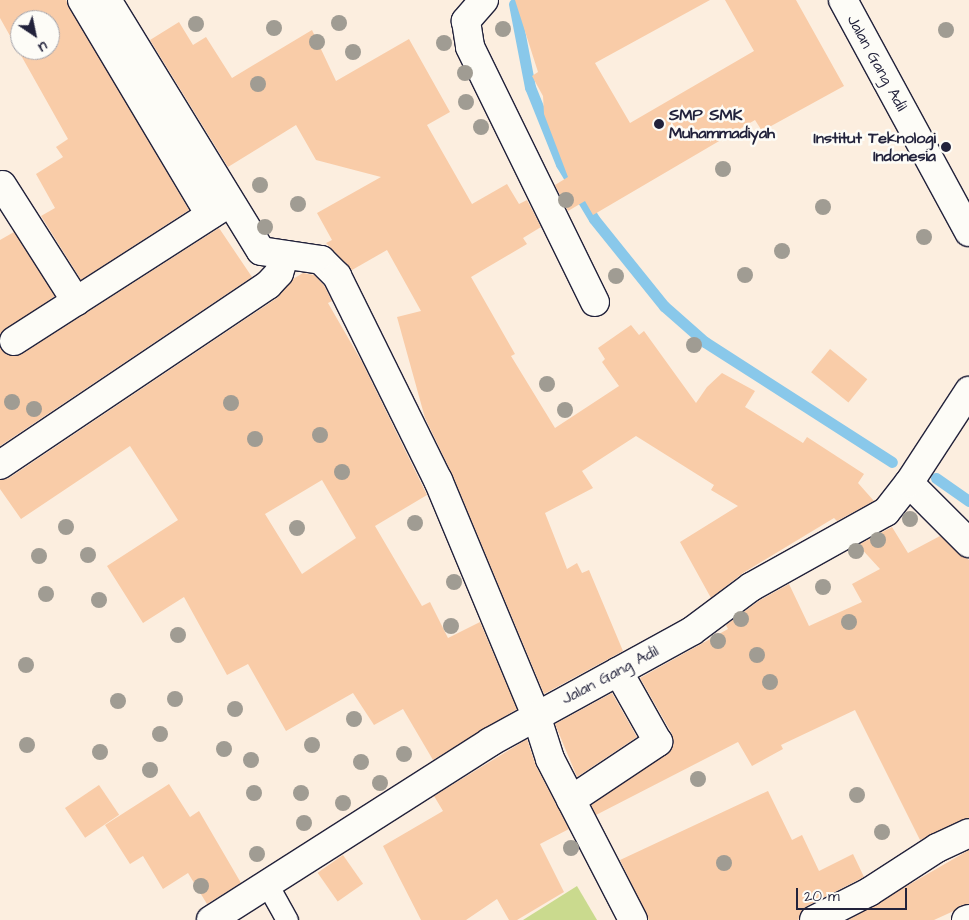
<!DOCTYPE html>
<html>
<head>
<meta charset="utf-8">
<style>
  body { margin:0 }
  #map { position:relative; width:969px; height:920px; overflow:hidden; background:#fceedf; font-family:"Architects Daughter",sans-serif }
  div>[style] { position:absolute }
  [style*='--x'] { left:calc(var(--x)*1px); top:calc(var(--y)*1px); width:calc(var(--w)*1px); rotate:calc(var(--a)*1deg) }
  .green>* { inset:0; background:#cada8e }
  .stream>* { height:11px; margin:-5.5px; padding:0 5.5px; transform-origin:5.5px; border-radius:5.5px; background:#89c8ea }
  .building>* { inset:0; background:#f9cca8; transform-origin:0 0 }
  .roads { filter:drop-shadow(1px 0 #22223b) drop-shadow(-1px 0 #22223b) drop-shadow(0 1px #22223b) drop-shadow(0 -1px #22223b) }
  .service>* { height:21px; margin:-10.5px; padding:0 10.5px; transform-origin:10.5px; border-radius:10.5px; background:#fdfcf7 }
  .minor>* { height:28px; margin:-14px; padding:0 14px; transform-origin:14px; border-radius:14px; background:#fdfcf7 }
  .trees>* { width:16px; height:16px; margin:-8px; border-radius:50%; background:#a09c93 }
  .dots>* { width:14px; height:14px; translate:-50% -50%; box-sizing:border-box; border:2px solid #fdfcf7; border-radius:50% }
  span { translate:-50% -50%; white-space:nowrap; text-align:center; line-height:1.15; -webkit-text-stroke:5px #fdfcf7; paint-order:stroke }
  .street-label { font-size:16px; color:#22223b }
  .poi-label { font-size:16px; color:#22223b; font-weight:700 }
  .left { translate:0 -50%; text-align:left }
  .right { translate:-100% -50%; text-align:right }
  .north { position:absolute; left:10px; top:10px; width:50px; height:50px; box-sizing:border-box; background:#fdfcf7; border:1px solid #a5a5ac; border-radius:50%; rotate:146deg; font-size:14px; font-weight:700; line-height:20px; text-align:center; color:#22223b }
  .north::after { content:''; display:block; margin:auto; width:18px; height:22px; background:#22223b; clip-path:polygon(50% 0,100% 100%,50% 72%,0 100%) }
  .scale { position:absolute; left:796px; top:888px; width:111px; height:22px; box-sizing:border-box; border:2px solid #22223b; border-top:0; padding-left:6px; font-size:15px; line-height:18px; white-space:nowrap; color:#22223b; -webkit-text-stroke:4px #fdfcf7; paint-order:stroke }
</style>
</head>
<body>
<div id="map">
  <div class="green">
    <i style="clip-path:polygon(577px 886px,597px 920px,523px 920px)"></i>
  </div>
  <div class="stream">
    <i style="--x:514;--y:4;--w:85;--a:79.1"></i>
    <i style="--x:530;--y:87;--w:83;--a:68.1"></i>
    <i style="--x:561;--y:164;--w:64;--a:59"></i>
    <i style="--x:594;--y:219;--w:112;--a:51.2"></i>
    <i style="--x:664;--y:306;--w:55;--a:41.3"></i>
    <i style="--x:705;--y:342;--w:222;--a:32.7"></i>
    <i style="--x:936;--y:478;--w:40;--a:34.9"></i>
  </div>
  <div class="building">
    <i style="clip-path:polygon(evenodd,0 0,66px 0,189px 210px,81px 280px,41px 216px,55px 208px,36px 174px,63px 157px,56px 147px,68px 139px,0 18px,0 0,20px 20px,50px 20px,50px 50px,20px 50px,20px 20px)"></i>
    <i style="clip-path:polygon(515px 0,710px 0,595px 63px,630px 123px,754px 51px,725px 0,796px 0,844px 86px,762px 131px,755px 120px,593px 215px,585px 201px,568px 211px,555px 185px,568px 177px,544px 114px,543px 96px,532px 76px,538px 72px)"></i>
    <i style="clip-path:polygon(179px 22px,193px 45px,206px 37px,232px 78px,312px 30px,336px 81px,409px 39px,450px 112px,427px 125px,472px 204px,507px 184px,519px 204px,527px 200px,541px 227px,523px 238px,527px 244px,471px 277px,515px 354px,511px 356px,555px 428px,619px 386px,602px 362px,605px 359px,598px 348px,631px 325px,639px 335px,644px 331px,696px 403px,707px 387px,722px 373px,755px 391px,745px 407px,803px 443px,807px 437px,864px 474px,858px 483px,874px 501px,837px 521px,834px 518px,743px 573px,711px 598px,680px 542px,738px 506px,711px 490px,714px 485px,636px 436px,582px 471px,593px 488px,545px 513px,567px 569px,577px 563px,582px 573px,589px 570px,623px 651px,544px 694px,452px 474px,425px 418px,397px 317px,421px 311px,387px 250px,352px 270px,326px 243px,332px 240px,317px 213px,381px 177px,316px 160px,296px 125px,228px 167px,150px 40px)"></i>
    <i style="clip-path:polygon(219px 228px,252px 277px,0 446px,0 347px,7px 355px,22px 354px)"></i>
    <i style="clip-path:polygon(14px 232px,55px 296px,0 334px,0 240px)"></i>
    <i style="clip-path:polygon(evenodd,303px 273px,314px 275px,324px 285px,332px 301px,328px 303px,362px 362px,427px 495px,375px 526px,422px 606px,430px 602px,448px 638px,480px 622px,517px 709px,433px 760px,403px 709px,374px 725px,353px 693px,286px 731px,248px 664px,227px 675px,184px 597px,143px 623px,107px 566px,178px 520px,130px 446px,21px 519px,0 489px,0 480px,9px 478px,277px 298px,293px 279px,303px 273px,322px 480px,356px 538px,302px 574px,265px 514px,322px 480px)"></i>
    <i style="left:830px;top:349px;width:48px;height:30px;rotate:39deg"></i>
    <i style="clip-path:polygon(892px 527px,908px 553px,940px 536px,969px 560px,969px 818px,920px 840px,855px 710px,781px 745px,783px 749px,752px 766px,738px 742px,596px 815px,591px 805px,672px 749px,672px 734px,640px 678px,728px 629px,726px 625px,760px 600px,789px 584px,809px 626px,862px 602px,852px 584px,880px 569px,858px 545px)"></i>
    <i style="clip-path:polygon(612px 693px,637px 737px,577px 777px,555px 724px)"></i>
    <i style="clip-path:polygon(527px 739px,536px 766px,569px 829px,540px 844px,564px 892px,517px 920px,509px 920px,497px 899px,466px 920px,421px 920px,383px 846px,443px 811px,434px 796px)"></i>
    <i style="clip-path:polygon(169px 784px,190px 817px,199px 811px,241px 883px,207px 904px,188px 873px,163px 889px,143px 856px,130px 864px,105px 825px)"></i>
    <i style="left:99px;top:785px;width:36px;height:41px;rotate:56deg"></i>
    <i style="clip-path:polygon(768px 791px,792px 840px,802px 835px,819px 871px,853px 854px,864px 877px,807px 906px,798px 920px,649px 920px,620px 860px)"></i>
    <i style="clip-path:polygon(969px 850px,969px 904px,934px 920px,848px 920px)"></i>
    <i style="left:343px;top:855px;width:35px;height:31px;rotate:55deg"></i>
  </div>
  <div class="roads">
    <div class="service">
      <i style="--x:267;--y:884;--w:41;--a:60.9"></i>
    </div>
    <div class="minor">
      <i style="--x:82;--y:0;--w:250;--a:59.2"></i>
      <i style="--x:107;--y:0;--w:294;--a:58.5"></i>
      <i style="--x:261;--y:251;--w:61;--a:8.5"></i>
      <i style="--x:321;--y:260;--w:23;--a:45"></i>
      <i style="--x:337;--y:276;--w:228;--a:63.7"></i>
      <i style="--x:438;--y:480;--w:255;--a:67.4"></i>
      <i style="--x:536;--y:715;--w:46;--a:72.3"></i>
      <i style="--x:550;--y:759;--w:181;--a:62.7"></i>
      <i style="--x:484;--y:0;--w:28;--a:131"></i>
      <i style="--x:466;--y:21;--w:26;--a:81"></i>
      <i style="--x:470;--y:47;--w:284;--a:63.9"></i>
      <i style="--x:843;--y:0;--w:264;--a:61.5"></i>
      <i style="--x:2;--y:185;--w:138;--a:57.5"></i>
      <i style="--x:14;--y:341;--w:255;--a:-32.7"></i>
      <i style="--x:0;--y:465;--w:323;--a:-33.9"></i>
      <i style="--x:268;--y:285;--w:16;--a:-47"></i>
      <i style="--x:279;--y:273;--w:19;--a:-72"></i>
      <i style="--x:909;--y:483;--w:85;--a:45"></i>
      <i style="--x:571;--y:800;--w:105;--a:-33.7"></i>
      <i style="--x:658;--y:742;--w:81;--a:-119.4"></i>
      <i style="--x:211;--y:920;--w:331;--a:-32.5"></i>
      <i style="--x:490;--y:742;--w:230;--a:-28.8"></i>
      <i style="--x:692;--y:631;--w:74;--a:-36.7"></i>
      <i style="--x:751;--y:587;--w:154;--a:-29.1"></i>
      <i style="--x:886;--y:512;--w:37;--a:-52"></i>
      <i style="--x:909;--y:483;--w:110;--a:-56.9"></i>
      <i style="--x:814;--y:920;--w:62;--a:-27"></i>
      <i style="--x:869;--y:892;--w:81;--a:-32.9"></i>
      <i style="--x:937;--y:848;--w:35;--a:-25"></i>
      <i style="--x:966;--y:920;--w:3;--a:-18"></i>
    </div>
  </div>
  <div class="trees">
    <i style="left:339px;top:23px"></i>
    <i style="left:196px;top:24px"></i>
    <i style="left:274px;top:28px"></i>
    <i style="left:503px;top:29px"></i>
    <i style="left:946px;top:30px"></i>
    <i style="left:317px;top:42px"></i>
    <i style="left:444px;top:43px"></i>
    <i style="left:353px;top:52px"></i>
    <i style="left:465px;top:73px"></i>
    <i style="left:258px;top:84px"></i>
    <i style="left:466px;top:102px"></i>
    <i style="left:481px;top:127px"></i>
    <i style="left:723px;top:169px"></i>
    <i style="left:260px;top:185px"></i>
    <i style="left:566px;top:200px"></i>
    <i style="left:298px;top:204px"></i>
    <i style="left:823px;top:207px"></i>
    <i style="left:265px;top:227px"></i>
    <i style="left:924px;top:237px"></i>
    <i style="left:782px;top:251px"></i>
    <i style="left:745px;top:275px"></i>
    <i style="left:616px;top:276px"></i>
    <i style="left:694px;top:345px"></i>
    <i style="left:547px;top:384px"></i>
    <i style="left:12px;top:402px"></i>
    <i style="left:231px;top:403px"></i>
    <i style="left:34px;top:409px"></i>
    <i style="left:565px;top:410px"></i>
    <i style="left:320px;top:435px"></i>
    <i style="left:255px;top:439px"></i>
    <i style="left:342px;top:472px"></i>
    <i style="left:910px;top:519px"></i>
    <i style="left:415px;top:523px"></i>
    <i style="left:66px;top:527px"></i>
    <i style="left:297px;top:528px"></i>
    <i style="left:878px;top:540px"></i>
    <i style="left:856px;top:551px"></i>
    <i style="left:88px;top:555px"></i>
    <i style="left:39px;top:556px"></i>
    <i style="left:454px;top:582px"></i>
    <i style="left:823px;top:587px"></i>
    <i style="left:46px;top:594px"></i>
    <i style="left:99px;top:600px"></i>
    <i style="left:741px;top:619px"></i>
    <i style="left:849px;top:622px"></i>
    <i style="left:451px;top:626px"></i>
    <i style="left:178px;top:635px"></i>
    <i style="left:718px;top:641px"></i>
    <i style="left:757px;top:655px"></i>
    <i style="left:26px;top:665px"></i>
    <i style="left:770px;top:682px"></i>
    <i style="left:175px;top:699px"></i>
    <i style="left:118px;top:701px"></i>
    <i style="left:235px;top:709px"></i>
    <i style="left:354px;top:719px"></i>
    <i style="left:160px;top:734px"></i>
    <i style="left:27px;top:745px"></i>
    <i style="left:312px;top:745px"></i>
    <i style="left:224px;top:749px"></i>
    <i style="left:100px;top:752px"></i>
    <i style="left:404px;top:754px"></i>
    <i style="left:251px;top:760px"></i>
    <i style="left:361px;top:762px"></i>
    <i style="left:150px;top:770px"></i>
    <i style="left:698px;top:779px"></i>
    <i style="left:380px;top:783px"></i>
    <i style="left:254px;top:793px"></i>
    <i style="left:301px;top:793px"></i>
    <i style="left:857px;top:795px"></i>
    <i style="left:343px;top:803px"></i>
    <i style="left:304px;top:823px"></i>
    <i style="left:882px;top:832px"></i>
    <i style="left:571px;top:848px"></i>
    <i style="left:257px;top:854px"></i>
    <i style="left:724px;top:863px"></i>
    <i style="left:201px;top:886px"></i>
  </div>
  <div class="dots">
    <i style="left:659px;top:124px;background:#22223b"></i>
    <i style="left:946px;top:147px;background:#22223b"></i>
  </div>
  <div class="street-label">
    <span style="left:877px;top:63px;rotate:61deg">Jalan Gang Adil</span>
    <span style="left:610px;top:675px;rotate:-28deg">Jalan Gang Adil</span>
  </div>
  <div class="poi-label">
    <span class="left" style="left:669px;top:124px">SMP SMK<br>Muhammadiyah</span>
    <span class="right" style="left:936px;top:147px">Institut Teknologi<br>Indonesia</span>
  </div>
  <div class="north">U</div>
  <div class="scale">20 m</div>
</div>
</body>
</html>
